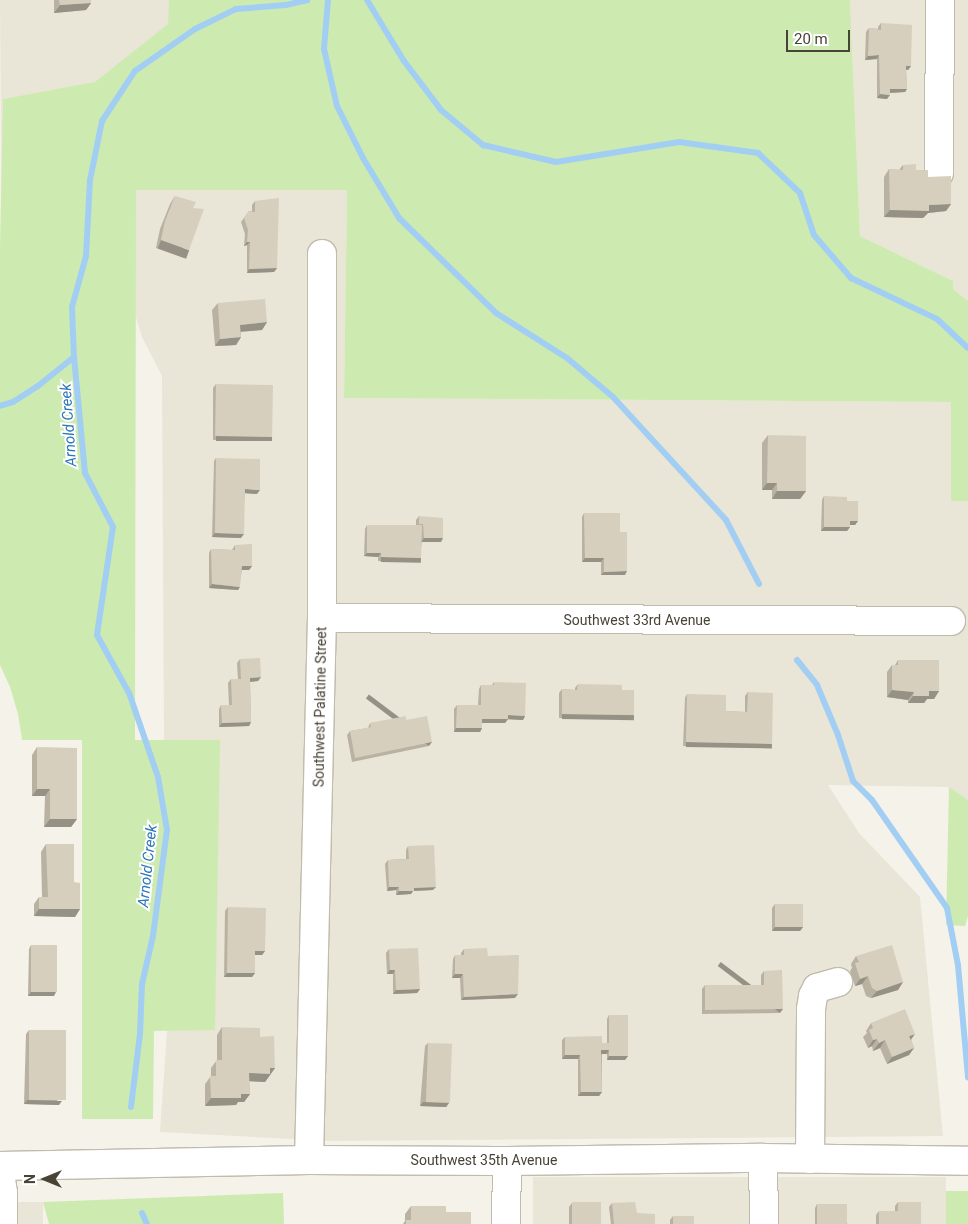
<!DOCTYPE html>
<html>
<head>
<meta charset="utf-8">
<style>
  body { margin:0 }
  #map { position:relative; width:968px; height:1224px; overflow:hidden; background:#f5f2e9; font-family:Roboto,sans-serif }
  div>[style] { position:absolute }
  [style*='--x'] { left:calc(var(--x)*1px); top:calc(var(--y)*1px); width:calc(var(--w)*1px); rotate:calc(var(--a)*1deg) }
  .residential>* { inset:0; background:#e9e5d7; transform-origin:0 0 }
  .green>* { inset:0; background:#cdebb0; transform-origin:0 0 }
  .stream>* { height:6px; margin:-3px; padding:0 3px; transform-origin:3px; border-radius:3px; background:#a3cef4 }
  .roads { filter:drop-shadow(1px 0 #c1bbab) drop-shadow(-1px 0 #c1bbab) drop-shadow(0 1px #c1bbab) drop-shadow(0 -1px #c1bbab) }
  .minor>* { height:28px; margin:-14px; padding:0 14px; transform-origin:14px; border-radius:14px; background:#fff }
  .wall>* { inset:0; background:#b9b2a3 }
  .shaded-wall>* { inset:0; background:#969185; transform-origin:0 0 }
  .building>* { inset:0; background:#d7cfbe; transform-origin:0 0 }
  span { translate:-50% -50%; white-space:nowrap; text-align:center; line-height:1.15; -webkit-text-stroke:4px #fff; paint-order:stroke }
  .street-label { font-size:14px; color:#494337 }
  .water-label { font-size:15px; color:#2a75bb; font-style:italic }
  .north { position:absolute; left:20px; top:1154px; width:50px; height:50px; -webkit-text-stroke:4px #fff; paint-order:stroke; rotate:270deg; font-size:14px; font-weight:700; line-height:20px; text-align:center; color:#494337 }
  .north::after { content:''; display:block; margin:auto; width:18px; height:22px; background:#494337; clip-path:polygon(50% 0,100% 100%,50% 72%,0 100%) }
  .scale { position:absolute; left:786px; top:30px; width:64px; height:22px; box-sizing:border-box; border:2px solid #494337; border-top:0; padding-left:6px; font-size:15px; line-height:18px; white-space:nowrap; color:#494337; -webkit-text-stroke:4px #fff; paint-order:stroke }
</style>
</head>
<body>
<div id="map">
  <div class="residential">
    <i style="clip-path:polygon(0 0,169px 0,169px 24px,95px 83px,3px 99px,2px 248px)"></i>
    <i style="clip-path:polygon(850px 0,968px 0,968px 301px,953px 289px,953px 281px,860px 236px)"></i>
    <i style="clip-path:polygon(136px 190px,347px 190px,344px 398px,951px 402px,951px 500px,968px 501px,968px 800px,948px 787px,828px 785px,859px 833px,920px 897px,943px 1136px,329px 1141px,160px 1132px,171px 975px,164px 736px,162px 376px,142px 337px,114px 246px)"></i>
    <i style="left:533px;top:1177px;width:413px;height:47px"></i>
    <i style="left:0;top:1202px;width:43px;height:22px"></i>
  </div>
  <div class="green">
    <i style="clip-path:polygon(169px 0,850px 0,860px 236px,953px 281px,953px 289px,968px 301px,968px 501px,951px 501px,951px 402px,344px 398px,347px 190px,136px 190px,135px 740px,220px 740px,215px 1030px,154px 1031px,153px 1119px,82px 1119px,82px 740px,22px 740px,18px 714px,10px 687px,0 665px,0 248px,3px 99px,95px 82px,168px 24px)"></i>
    <i style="clip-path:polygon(949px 787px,968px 800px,968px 916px,965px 926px,946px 925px)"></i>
    <i style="left:946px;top:1191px;width:22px;height:33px"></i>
    <i style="clip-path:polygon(283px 1193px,284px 1224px,49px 1224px,43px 1202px)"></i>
  </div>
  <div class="stream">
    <i style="--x:328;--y:0;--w:49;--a:94.7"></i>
    <i style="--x:324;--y:49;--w:58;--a:77.2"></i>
    <i style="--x:337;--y:106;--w:58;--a:63.4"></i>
    <i style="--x:363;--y:158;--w:70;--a:59"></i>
    <i style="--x:399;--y:218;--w:136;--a:44.4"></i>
    <i style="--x:496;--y:313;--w:84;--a:32.4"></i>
    <i style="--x:567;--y:358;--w:60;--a:40.3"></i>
    <i style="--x:613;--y:397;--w:167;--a:47.4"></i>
    <i style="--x:726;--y:520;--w:72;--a:62.7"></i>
    <i style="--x:367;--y:0;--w:71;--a:58.8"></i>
    <i style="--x:404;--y:61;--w:61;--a:52.9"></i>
    <i style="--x:441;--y:110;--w:55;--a:39.8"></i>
    <i style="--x:483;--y:145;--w:75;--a:13.1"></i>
    <i style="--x:556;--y:162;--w:125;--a:-9.2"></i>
    <i style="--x:679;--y:142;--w:80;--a:7.9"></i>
    <i style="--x:758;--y:153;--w:58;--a:43.6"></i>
    <i style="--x:800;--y:193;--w:44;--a:71.6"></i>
    <i style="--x:814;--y:235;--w:57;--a:49.3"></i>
    <i style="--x:851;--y:278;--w:95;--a:25.5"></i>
    <i style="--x:937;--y:319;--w:42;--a:43.1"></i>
    <i style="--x:0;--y:406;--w:14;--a:-17"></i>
    <i style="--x:13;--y:402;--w:30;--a:-33"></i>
    <i style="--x:38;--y:386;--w:46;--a:-38.9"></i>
    <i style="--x:797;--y:660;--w:32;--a:51"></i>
    <i style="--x:817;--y:685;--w:54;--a:67.2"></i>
    <i style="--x:838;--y:735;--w:48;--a:71.9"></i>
    <i style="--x:853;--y:781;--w:27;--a:45"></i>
    <i style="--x:872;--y:800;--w:131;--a:55.2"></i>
    <i style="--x:947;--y:908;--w:58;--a:79.1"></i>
    <i style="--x:958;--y:965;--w:113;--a:84.9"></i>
    <i style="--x:131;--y:1107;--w:74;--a:-83"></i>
    <i style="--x:140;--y:1034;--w:50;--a:-87.7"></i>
    <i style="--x:142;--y:984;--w:49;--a:-77.1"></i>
    <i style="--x:153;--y:936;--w:107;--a:-82.5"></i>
    <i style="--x:167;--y:830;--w:54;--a:-99.6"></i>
    <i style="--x:158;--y:777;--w:89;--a:-109"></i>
    <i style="--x:129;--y:693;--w:66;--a:-118.9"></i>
    <i style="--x:97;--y:635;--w:109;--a:-81.6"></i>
    <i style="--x:113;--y:527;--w:61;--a:-117.4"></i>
    <i style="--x:85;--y:473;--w:117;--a:-95.4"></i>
    <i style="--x:74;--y:357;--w:50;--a:-92.3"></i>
    <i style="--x:72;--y:307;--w:53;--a:-74.6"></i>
    <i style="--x:86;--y:256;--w:76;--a:-87"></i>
    <i style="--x:90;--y:180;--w:60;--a:-78.5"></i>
    <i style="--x:102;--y:121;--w:60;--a:-56.6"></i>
    <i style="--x:135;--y:71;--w:73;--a:-35"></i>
    <i style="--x:195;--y:29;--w:46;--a:-26"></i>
    <i style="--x:236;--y:9;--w:50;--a:-4.6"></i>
    <i style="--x:286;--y:5;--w:22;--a:-13"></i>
    <i style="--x:142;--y:1213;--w:12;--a:66"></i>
  </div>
  <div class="roads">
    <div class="minor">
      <i style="--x:939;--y:173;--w:173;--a:-89.7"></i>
      <i style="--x:322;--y:618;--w:629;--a:0.27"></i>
      <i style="--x:763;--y:1158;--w:66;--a:89.1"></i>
      <i style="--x:810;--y:1159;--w:150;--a:-89.6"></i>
      <i style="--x:811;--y:1009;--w:13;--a:-81"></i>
      <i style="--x:813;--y:996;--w:9;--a:-63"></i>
      <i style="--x:817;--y:988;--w:22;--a:-16"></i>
      <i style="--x:309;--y:1160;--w:542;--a:-88.63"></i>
      <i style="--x:322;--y:618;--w:364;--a:-90"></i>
      <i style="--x:0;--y:1166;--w:309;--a:-1.1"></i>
      <i style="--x:309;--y:1160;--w:198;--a:0.3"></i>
      <i style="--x:507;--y:1161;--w:256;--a:-0.7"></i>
      <i style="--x:763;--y:1158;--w:205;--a:0.8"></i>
      <i style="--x:0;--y:1172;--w:21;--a:82"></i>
      <i style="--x:3;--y:1193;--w:31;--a:90"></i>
      <i style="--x:506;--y:1224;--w:63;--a:-89.1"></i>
    </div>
  </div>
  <div class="wall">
    <i style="clip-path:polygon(54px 0,91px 0,91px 3px,86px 10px,54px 13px)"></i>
    <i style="clip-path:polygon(881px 23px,911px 66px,908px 70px,906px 70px,907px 89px,905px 92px,890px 93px,887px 99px,877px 98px,877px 59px,865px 60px,866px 32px,869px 28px,878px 29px,878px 27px)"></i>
    <i style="clip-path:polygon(903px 165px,916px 170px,928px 177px,951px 204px,946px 211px,928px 213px,923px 218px,884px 217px,884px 177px,889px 169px,899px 170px)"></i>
    <i style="clip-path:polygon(175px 196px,184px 258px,156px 248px,160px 229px,170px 204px)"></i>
    <i style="clip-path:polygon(255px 201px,277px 268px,274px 272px,247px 273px,247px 245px,244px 246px,245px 234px,241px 222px,249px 211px,252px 211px,252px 205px)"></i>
    <i style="clip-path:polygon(218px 303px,267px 322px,262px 330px,241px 332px,241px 337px,236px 345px,215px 346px,212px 310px)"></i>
    <i style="clip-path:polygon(216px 384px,272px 436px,270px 440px,213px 440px,213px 388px)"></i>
    <i style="clip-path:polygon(768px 435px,806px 491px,800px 499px,772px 499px,772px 490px,762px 490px,762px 443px)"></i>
    <i style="clip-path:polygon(216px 458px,257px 494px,245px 493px,241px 538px,212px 537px,214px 461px)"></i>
    <i style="clip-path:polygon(824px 496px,847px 501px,858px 521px,855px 525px,850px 525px,850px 527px,847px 531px,821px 531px,822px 500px)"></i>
    <i style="clip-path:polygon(584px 513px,620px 532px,625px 575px,601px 575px,601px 562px,582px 562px,582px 517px)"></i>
    <i style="clip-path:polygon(419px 516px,441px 542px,422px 542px,418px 562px,378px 561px,378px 557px,364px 556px,365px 529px,367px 525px,416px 525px,416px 520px)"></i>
    <i style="clip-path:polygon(235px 545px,252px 566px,249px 570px,242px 570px,238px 590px,209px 588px,209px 553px,211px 549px,232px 550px)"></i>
    <i style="clip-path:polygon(240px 659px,261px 677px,258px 681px,250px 682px,251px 722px,249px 726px,219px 727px,219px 709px,221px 705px,229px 705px,228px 683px,231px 679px,238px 679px,237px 663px)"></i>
    <i style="clip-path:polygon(898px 660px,939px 691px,934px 699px,927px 699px,924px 703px,908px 703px,908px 700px,887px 697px,887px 672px,892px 665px,895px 665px)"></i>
    <i style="clip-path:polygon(494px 682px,525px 716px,523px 720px,508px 719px,505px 723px,482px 723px,482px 728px,480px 732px,454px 732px,454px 709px,457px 705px,478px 705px,479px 689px,481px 685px,492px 685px)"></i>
    <i style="clip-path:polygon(578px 684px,622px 690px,634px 715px,631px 719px,559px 718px,559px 693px,562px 689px,575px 690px,575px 688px)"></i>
    <i style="clip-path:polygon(748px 692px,769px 748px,683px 746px,685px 698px,687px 694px,726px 711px,745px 712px,745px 696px)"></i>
    <i style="clip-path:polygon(406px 720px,429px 746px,352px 762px,347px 735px,350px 731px,368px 728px,370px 723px)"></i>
    <i style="clip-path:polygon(37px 747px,77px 819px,71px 827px,44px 827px,45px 796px,32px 796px,32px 755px)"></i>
    <i style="clip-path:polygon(46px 844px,74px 882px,80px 909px,75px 917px,34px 916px,34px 904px,39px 897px,42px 897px,41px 852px)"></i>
    <i style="clip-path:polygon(408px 846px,433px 890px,413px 891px,411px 894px,396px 895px,396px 890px,387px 891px,385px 864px,388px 860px,406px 859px,406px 850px)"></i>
    <i style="clip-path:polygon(775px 904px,803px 927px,800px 931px,772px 931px,772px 908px)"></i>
    <i style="clip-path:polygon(228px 907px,265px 951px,262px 955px,255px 955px,255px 973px,252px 977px,224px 977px,225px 911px)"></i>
    <i style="clip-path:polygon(31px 945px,54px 996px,28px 996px,29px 949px)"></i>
    <i style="clip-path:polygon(389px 949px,420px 989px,417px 993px,393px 994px,393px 974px,387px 974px,386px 953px)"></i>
    <i style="clip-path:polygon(464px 949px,488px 956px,515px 998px,461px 1000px,460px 978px,452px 978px,453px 959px,455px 955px,461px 955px,461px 953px)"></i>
    <i style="clip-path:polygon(856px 956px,903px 982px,898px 990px,871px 998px,866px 996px,862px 984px,855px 986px,850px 971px,852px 968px,851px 964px)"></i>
    <i style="clip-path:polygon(764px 971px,780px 1013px,702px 1014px,702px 989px,705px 985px,761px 985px,761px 975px)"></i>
    <i style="clip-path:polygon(609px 1015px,628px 1056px,625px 1060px,607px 1060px,607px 1054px,602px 1054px,602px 1092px,599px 1096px,578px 1096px,578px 1059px,562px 1059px,562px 1040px,565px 1037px,602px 1043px,607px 1043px,607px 1019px)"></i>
    <i style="clip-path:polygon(871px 1023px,911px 1040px,914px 1048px,909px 1055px,887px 1064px,880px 1048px,873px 1051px,872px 1046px,868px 1048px,863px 1037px,867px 1033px,866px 1031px)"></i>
    <i style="clip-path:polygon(222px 1027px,260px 1037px,275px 1068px,265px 1082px,249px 1081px,250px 1094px,244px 1102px,238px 1102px,236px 1105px,205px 1106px,205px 1084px,211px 1076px,211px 1068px,217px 1060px,217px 1035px)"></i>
    <i style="clip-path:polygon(29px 1030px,59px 1105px,24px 1104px,26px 1034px)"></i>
    <i style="clip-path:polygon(428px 1043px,449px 1103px,446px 1107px,420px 1106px,425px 1046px)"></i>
    <i style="clip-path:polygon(898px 1202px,921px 1224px,876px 1224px,876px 1215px,879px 1211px,895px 1211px,895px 1206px)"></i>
    <i style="clip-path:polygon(572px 1203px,601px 1224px,569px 1224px,569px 1207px)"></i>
    <i style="clip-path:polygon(612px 1203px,637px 1213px,655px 1224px,611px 1224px,609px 1207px)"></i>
    <i style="clip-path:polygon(817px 1204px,848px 1224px,815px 1224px,815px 1208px)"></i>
    <i style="clip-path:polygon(411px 1206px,446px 1212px,471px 1224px,403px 1224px,405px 1221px,405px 1214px)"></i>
    <i style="clip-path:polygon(673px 1216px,695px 1224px,670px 1224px,670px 1220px)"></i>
  </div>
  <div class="shaded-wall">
    <i style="clip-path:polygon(91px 3px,86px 10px,54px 13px,60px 5px)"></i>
    <i style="clip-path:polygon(879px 55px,877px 59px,865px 60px,868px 56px)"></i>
    <i style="clip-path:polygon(906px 66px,911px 66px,908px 70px,903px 70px)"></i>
    <i style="clip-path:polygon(890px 89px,907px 89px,905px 92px,887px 93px)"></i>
    <i style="clip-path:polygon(880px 94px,890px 95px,887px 99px,877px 98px)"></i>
    <i style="clip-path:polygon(951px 204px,946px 211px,928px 213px,923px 218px,884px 217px,890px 210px,929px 205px)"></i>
    <i style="left:161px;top:240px;width:30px;height:9px;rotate:20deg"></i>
    <i style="clip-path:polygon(247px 242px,250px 242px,247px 245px,244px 246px)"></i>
    <i style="clip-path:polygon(277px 268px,274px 272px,247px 273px,249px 269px)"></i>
    <i style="clip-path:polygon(267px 322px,262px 330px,235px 332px,240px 325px)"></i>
    <i style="clip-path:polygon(241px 337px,236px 345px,215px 346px,220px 339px)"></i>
    <i style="left:216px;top:436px;width:56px;height:5px"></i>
    <i style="clip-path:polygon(767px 483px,777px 483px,772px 490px,762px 490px)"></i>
    <i style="clip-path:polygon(245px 489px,260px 490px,257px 494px,242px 493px)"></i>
    <i style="clip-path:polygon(777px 491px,806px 491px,800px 499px,772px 499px)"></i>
    <i style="clip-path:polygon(850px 521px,858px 521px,855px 525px,847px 525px)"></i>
    <i style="clip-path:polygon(824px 527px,850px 527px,847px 531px,821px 531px)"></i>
    <i style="clip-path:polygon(215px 533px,244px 534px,241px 538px,212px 537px)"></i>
    <i style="clip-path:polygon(424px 538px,443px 538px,441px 542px,421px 542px)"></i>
    <i style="clip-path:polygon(367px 553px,381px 553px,378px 557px,364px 556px)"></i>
    <i style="left:381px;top:557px;width:40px;height:5px;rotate:1deg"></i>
    <i style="clip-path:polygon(585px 558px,604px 558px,601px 562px,582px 562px)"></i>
    <i style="clip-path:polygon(242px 566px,252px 566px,249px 570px,239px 570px)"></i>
    <i style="clip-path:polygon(627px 571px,625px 575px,601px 575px,604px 572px)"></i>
    <i style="clip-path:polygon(212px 584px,240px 587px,238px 590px,209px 588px)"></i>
    <i style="clip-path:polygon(261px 677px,258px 681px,247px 682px,250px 678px)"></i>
    <i style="clip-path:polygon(892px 690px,914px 692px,908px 700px,887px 697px)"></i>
    <i style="clip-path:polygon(929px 691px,939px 691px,934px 699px,927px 699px,924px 703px,908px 703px,913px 696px)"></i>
    <i style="left:562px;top:714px;width:72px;height:5px;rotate:1deg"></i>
    <i style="clip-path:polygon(508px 715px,525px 716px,523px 720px,505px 719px)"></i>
    <i style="clip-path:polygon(482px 719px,508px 719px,505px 723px,480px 723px)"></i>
    <i style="clip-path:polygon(251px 722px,249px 726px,219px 727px,222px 723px)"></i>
    <i style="clip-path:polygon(456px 728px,482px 728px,480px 732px,454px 732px)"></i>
    <i style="left:432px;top:742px;width:5px;height:79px;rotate:127deg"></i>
    <i style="left:686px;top:742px;width:86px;height:5px;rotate:1deg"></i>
    <i style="clip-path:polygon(37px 789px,50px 789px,45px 796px,32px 796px)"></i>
    <i style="clip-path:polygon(50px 819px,77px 819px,71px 827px,44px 827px)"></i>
    <i style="clip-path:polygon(389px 887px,399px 887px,396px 890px,387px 891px)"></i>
    <i style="clip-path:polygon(436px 887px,433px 890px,413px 891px,411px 894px,396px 895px,399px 891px,414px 888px)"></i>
    <i style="clip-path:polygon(39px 909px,80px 909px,75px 917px,34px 916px)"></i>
    <i style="clip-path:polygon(775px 927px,803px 927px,800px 931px,772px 931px)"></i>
    <i style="clip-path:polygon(255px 951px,265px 951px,262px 955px,252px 955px)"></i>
    <i style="clip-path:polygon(390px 970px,395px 970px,393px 974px,387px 974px)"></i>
    <i style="clip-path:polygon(227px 973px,255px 973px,252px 977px,224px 977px)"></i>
    <i style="clip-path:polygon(455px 974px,463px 974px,460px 978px,452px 978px)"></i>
    <i style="clip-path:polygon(868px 976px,862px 984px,855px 986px,860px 979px)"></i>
    <i style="clip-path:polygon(903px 982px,898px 990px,871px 998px,877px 991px)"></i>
    <i style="clip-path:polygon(420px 989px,417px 993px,393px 994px,396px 990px)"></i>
    <i style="clip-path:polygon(31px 992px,56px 992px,54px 996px,28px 996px)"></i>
    <i style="clip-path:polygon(518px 994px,515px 998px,461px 1000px,464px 997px)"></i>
    <i style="left:783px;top:1009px;width:5px;height:78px;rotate:127deg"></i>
    <i style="clip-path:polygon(915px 1034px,910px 1041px,909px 1036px)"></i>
    <i style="clip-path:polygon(877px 1039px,872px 1046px,868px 1048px,873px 1040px)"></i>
    <i style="clip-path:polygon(885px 1040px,880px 1048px,873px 1051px,879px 1043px)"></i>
    <i style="clip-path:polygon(914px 1048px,909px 1055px,887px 1064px,892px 1057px)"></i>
    <i style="clip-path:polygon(601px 1050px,609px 1050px,607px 1054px,599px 1054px)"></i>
    <i style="clip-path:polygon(565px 1055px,580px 1055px,578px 1059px,562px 1059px)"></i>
    <i style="clip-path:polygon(609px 1056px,628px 1056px,625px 1060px,607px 1060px)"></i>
    <i style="clip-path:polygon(270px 1068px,275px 1068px,265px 1082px,244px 1081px,249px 1073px)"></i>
    <i style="clip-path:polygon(581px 1092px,602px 1092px,599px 1096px,578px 1096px)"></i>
    <i style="clip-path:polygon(241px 1094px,250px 1094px,244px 1102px,238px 1102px,236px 1105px,205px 1106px,211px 1098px)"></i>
    <i style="clip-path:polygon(27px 1100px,62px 1101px,59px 1105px,24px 1104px)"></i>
    <i style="clip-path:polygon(423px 1102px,449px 1103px,446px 1107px,420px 1106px)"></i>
  </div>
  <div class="building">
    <i style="clip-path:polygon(59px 0,91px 0,91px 3px,60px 5px)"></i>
    <i style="clip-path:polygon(881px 23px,912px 25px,911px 66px,906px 66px,907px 89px,890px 89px,890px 95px,880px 94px,879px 55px,868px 56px,869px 28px,881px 30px)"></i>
    <i style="clip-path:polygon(916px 164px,916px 170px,928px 170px,928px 177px,951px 176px,951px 204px,929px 205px,929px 211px,890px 210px,889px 169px,903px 170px,903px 165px)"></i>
    <i style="clip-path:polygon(175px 196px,196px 202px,193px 208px,204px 209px,189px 250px,161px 240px,165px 221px)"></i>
    <i style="clip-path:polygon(279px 198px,277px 268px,249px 269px,250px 242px,247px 242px,248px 230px,244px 218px,249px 211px,255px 212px,255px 201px)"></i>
    <i style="clip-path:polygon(265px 299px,267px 322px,240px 325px,241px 337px,220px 339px,218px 303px)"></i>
    <i style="left:216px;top:384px;width:57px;height:52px;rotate:1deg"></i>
    <i style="clip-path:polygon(768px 435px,806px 436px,806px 491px,777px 491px,777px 483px,767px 483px)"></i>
    <i style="clip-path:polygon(216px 458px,260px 459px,260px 490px,245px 489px,244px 534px,215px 533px)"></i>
    <i style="clip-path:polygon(824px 496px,847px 497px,847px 501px,858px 501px,858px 521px,850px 521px,850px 527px,824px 527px)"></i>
    <i style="clip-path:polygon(584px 513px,620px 513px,620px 532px,627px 532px,627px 571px,604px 572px,604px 558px,585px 558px)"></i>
    <i style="clip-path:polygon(419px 516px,443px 518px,443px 538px,424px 538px,423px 524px,419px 524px)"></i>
    <i style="clip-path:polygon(367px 525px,422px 525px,421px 558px,381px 557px,381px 553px,367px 553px)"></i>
    <i style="clip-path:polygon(252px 544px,252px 566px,242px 566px,240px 587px,212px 584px,211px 549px,235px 550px,235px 545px)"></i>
    <i style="clip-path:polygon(260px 658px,261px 677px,250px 678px,251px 722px,222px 723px,221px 705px,232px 705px,231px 679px,241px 679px,240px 659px)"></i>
    <i style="clip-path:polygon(898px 660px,939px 660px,939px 691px,929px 691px,929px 696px,913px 696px,914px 692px,892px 690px,892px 665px,898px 665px)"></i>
    <i style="clip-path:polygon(494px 682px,526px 683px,525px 716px,508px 715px,508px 719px,482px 719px,482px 728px,456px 728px,457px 705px,481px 705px,481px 685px,494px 685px)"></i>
    <i style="clip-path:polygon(578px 684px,622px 685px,622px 690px,634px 690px,634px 715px,562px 714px,562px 689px,577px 690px)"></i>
    <i style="clip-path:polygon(748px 692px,773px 693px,772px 744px,686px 742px,687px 694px,726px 695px,726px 711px,747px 712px)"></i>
    <i style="clip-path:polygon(406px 716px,406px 720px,427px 716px,432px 742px,355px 758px,350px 731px,371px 727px,370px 723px)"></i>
    <i style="clip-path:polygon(37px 747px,77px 748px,77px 819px,50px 819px,50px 789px,37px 789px)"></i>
    <i style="clip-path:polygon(46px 844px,74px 844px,74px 882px,80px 883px,80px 909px,39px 909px,39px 897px,48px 897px)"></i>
    <i style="clip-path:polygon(434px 845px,436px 887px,414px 888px,414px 891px,399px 891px,399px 887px,389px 887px,388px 860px,409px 859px,408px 846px)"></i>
    <i style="left:775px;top:904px;width:28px;height:23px"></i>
    <i style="clip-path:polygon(228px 907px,266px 908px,265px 951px,255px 951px,255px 973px,227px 973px)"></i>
    <i style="left:31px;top:945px;width:26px;height:47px"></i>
    <i style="clip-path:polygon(892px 945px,903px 982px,877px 991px,872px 988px,868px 976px,860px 979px,855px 963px,859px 962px,856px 956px)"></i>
    <i style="clip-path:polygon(418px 948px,420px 989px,396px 990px,395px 970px,390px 970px,389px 949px)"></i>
    <i style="clip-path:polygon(487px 948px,488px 956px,519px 955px,518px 994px,464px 997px,463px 974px,455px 974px,455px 955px,464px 955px,464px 949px)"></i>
    <i style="clip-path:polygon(782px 970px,783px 1009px,705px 1010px,705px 985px,764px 985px,764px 971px)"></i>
    <i style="clip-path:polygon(905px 1009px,915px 1034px,909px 1036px,914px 1048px,892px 1057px,885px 1040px,879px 1043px,877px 1039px,873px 1040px,869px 1030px,873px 1028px,871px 1023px)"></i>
    <i style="clip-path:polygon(609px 1015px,628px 1015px,628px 1056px,609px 1056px,609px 1050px,601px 1050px,602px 1092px,581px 1092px,580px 1055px,565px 1055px,565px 1037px,602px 1036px,602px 1043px,609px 1043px)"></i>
    <i style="clip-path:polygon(222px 1027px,260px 1028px,260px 1037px,274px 1036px,275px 1068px,270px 1068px,270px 1074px,249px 1073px,250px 1094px,241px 1094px,241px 1098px,211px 1098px,210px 1076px,216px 1076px,216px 1060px,222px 1060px)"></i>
    <i style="left:29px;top:1030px;width:37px;height:70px"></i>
    <i style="left:428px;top:1043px;width:24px;height:59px;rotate:2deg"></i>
    <i style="left:601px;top:1202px;width:22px;height:29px;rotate:90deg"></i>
    <i style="clip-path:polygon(635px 1202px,637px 1213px,655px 1214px,655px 1224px,614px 1224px,612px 1203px)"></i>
    <i style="clip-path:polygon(898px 1202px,921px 1202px,921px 1224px,879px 1224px,879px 1211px,898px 1211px)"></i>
    <i style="left:817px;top:1204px;width:30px;height:20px"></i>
    <i style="clip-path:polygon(411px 1206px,446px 1206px,446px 1212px,471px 1212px,471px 1224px,406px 1224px,406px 1220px,411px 1220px)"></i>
    <i style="left:673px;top:1216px;width:21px;height:8px"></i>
  </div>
  <div class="street-label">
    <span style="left:637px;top:620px">Southwest 33rd Avenue</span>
    <span style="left:320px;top:707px;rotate:-89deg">Southwest Palatine Street</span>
    <span style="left:484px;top:1160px">Southwest 35th Avenue</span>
  </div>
  <div class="water-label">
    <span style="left:69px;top:425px;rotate:-94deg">Arnold Creek</span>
    <span style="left:148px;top:866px;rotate:-84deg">Arnold Creek</span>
  </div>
  <div class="north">N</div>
  <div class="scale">20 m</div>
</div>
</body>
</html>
